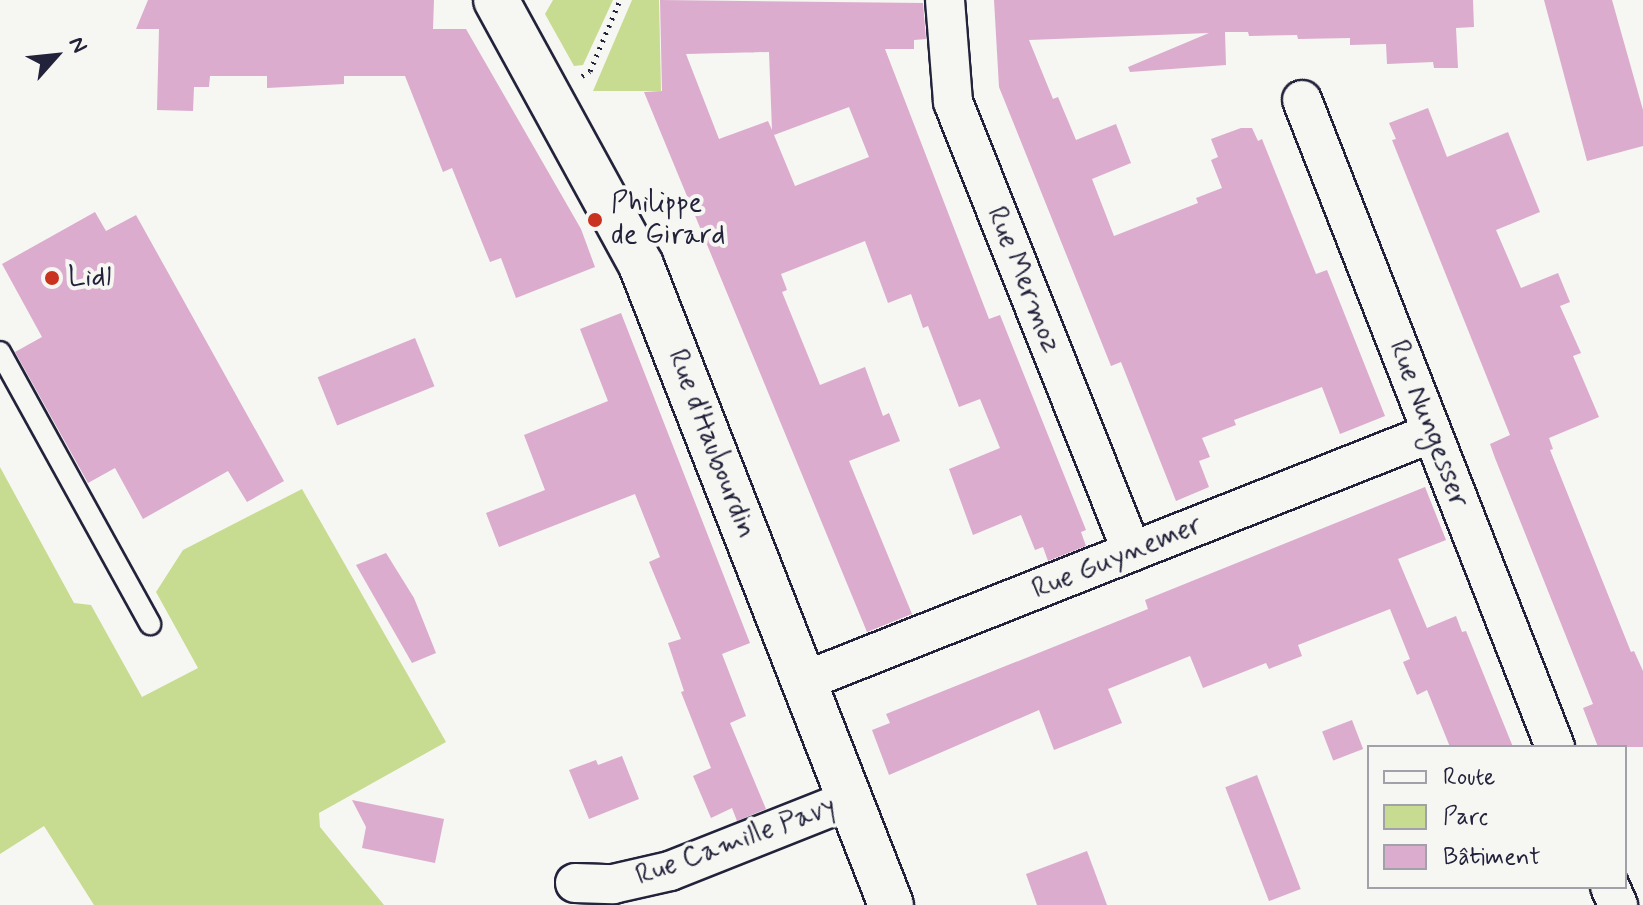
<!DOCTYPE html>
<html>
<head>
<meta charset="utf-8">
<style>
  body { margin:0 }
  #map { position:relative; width:1643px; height:905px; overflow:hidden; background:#f6f6f2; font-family:Mynerve,sans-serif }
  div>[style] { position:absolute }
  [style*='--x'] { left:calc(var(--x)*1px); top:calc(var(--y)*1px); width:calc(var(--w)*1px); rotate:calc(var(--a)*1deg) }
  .green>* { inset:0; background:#c7dc91 }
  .building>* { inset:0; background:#dbaccd; transform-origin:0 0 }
  .path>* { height:5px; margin-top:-2.5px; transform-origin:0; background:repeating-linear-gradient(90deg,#22223b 0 2px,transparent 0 8px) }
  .roads { filter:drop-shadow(2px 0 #22223b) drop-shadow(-2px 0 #22223b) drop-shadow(0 2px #22223b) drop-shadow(0 -2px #22223b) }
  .lane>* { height:20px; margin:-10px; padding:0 10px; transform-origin:10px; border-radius:10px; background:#f6f6f2 }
  .street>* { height:38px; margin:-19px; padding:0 19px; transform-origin:19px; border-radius:19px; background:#f6f6f2 }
  .secondary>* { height:44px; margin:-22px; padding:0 22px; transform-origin:22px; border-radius:22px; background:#f6f6f2 }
  .dots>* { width:22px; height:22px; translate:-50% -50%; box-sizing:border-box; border:4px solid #f6f6f2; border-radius:50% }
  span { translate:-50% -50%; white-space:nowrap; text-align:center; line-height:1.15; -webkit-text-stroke:8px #f6f6f2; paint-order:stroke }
  .poi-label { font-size:28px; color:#22223b }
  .left { translate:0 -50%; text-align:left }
  .street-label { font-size:28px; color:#22223b }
  .legend { position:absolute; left:1367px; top:745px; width:260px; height:144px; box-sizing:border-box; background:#f6f6f2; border:2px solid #a1a1a9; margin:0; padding:10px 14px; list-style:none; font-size:24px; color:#22223b }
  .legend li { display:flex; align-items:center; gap:16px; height:40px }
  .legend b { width:40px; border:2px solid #a1a1a9 }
  .north { position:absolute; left:16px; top:16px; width:80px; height:80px; -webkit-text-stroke:6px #f6f6f2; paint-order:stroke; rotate:63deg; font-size:22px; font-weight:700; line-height:32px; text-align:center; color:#22223b }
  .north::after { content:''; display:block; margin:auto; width:28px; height:36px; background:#22223b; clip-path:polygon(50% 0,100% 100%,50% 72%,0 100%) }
</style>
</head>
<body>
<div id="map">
  <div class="green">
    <i style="clip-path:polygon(553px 0,613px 0,583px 65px,574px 66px,545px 14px)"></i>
    <i style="clip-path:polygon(632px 0,659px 0,661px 91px,593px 91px)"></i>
    <i style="clip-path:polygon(0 467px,74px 603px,91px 605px,142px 697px,198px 668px,156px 592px,183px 550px,302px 489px,446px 742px,319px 813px,320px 827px,384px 905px,94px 905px,44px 826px,0 854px)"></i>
  </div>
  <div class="building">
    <i style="clip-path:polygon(148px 0,434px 0,433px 29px,466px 29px,581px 229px,595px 267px,516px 298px,501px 258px,490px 262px,452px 168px,443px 172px,405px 76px,344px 76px,344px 84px,267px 88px,267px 76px,210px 76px,209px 87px,194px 87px,193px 111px,157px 110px,159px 29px,136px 29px)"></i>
    <i style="clip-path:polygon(evenodd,660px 0,923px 3px,926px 39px,914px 40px,914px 49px,885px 49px,989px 319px,1000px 315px,1086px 530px,1081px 532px,1086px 546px,1048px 561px,1043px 547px,1035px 550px,1021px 515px,973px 535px,949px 469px,1000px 448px,980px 399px,959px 407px,928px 326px,923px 328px,911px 294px,888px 303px,865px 241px,781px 274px,787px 290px,782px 292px,820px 385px,865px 367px,883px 416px,889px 413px,900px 441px,849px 461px,912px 614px,867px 632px,644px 92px,662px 91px,660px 0,769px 52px,772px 130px,768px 121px,719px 139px,686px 54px,769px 52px,660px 0,849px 107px,869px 157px,795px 186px,774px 135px,849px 107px)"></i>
    <i style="clip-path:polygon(994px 0,1473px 0,1474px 27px,1456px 28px,1458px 68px,1434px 68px,1433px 62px,1387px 64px,1386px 44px,1350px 45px,1350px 38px,1298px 39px,1297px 35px,1249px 36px,1248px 32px,1225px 32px,1226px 65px,1130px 72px,1128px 67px,1209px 33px,1029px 40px,1053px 99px,1058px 97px,1076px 140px,1116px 124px,1131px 163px,1092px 179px,1114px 236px,1198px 203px,1196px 198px,1222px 188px,1211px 160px,1218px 157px,1211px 139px,1241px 128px,1252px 128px,1258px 141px,1262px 139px,1316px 274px,1327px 270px,1385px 416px,1340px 434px,1322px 387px,1234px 420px,1236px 425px,1202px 438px,1210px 457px,1199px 461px,1209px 487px,1176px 501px,1121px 362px,1111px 366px,999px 87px)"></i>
    <i style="clip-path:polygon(1544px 0,1612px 0,1643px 110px,1643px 146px,1587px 161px)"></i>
    <i style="clip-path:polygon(1428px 108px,1447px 157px,1508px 132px,1540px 212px,1496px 230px,1521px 288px,1558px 273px,1570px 302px,1560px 306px,1581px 353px,1573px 356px,1599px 417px,1549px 438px,1553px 449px,1550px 450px,1631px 652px,1634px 651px,1643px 671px,1643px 747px,1598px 747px,1583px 708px,1593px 704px,1495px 458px,1490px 444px,1510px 435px,1392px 140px,1396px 139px,1389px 123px)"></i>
    <i style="clip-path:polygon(95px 212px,106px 231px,136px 215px,284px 481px,247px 502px,228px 471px,143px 519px,115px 468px,88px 483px,15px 352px,42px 337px,2px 264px)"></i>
    <i style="clip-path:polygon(621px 313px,750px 643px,722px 654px,746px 716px,730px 723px,766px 809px,737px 821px,732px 808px,711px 818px,693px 776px,711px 768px,681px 692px,684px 691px,668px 643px,681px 639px,649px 562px,660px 557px,635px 494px,499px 547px,486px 513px,545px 490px,524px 435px,608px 401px,580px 329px)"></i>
    <i style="left:415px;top:338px;width:52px;height:105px;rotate:68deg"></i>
    <i style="clip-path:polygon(1425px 487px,1446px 540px,1398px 559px,1427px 628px,1456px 616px,1462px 632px,1466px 631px,1513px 747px,1450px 747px,1427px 690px,1417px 695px,1403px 662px,1410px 659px,1390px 609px,1298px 645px,1302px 656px,1269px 669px,1266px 663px,1203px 688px,1190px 656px,1108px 689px,1122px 723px,1054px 750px,1039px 710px,889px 775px,872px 730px,890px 723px,886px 714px,1148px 609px,1145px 600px)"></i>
    <i style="clip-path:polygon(386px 553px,414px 598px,436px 653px,412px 663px,356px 565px)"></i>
    <i style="left:1352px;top:720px;width:31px;height:32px;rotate:69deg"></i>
    <i style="clip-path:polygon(622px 756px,639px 799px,589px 819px,569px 770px,596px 760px,598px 765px)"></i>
    <i style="left:1257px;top:775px;width:122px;height:34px;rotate:69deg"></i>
    <i style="clip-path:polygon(352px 800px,444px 819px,435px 863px,362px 848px,366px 827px)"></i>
    <i style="clip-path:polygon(1087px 851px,1107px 905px,1037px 905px,1026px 874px)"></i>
  </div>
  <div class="path">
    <i style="--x:582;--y:76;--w:9;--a:-32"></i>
    <i style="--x:590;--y:71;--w:77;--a:-67.1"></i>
  </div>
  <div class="roads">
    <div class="lane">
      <i style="--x:0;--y:352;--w:311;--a:61.1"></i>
    </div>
    <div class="street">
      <i style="--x:945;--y:0;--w:102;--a:85.5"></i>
      <i style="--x:953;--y:102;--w:484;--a:68.3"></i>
      <i style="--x:1302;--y:100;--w:695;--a:68.64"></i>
      <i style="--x:802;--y:682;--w:677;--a:-21.57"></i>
      <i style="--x:575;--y:883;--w:38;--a:2"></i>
      <i style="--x:613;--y:884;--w:58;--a:-12.8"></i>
      <i style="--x:670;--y:871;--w:193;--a:-21.6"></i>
      <i style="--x:1610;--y:887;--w:20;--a:66"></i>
    </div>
    <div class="secondary">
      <i style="--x:496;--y:0;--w:302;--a:61.3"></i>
      <i style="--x:641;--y:265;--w:687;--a:68.66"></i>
    </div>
  </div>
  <div class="dots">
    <i style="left:595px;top:220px;background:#c8321e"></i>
    <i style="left:52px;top:278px;background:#c8321e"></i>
  </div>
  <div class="poi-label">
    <span class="left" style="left:611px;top:220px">Philippe<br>de Girard</span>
    <span class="left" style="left:68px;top:278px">Lidl</span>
  </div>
  <div class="street-label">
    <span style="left:1023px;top:280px;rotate:68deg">Rue Mermoz</span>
    <span style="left:1428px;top:424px;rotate:69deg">Rue Nungesser</span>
    <span style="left:711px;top:444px;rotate:69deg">Rue d'Haubourdin</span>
    <span style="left:1117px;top:558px;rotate:-22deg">Rue Guynemer</span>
    <span style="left:736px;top:842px;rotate:-20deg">Rue Camille Pavy</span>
  </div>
  <ul class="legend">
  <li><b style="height:10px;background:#f6f6f2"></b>Route</li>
  <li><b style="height:22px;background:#c7dc91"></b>Parc</li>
  <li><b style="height:22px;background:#dbaccd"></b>Bâtiment</li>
  </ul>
  <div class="north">N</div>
</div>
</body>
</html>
